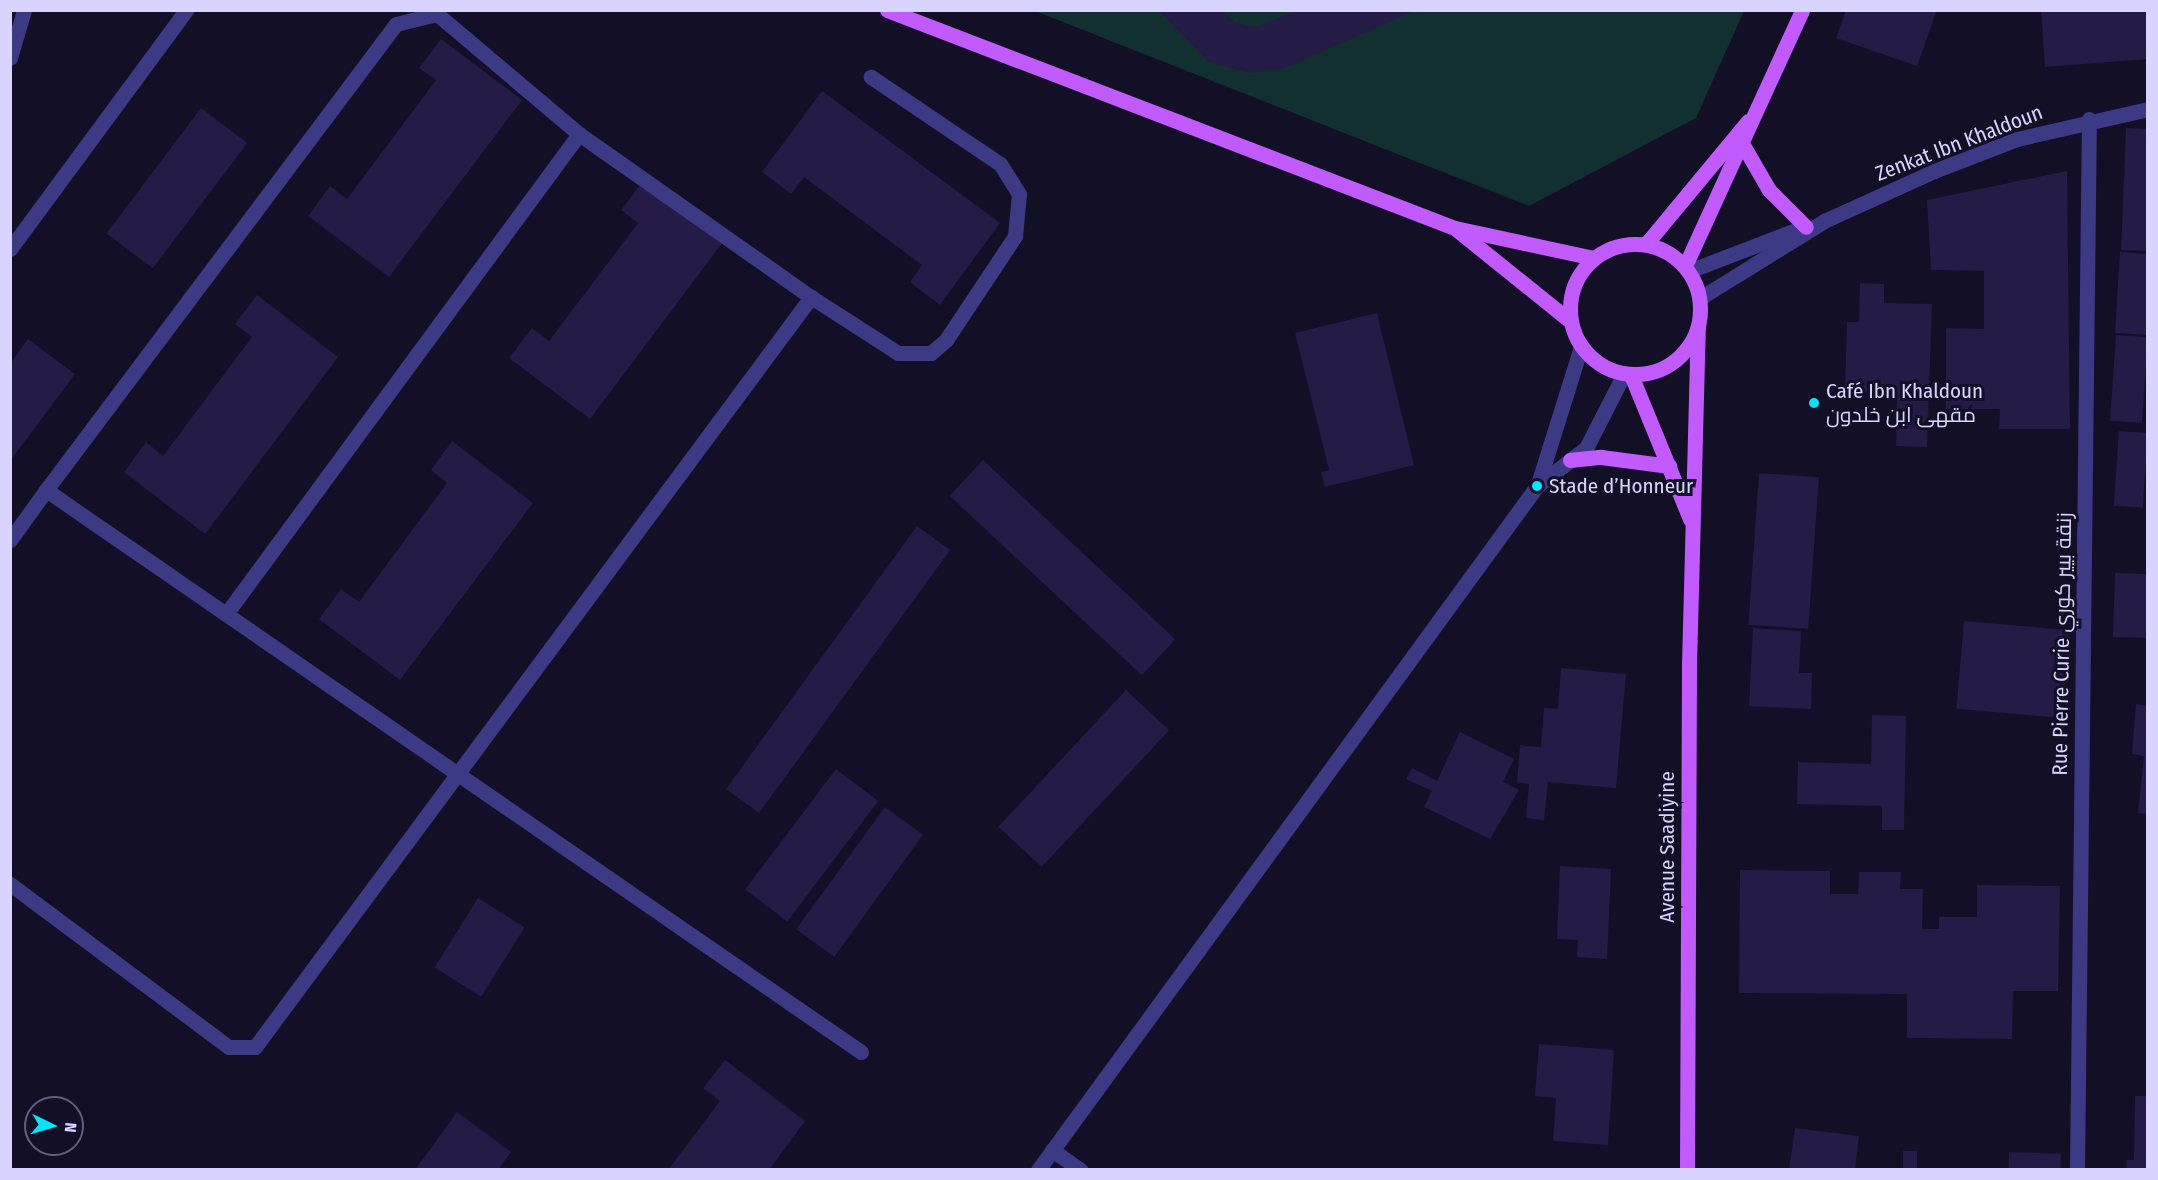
<!DOCTYPE html>
<html>
<head>
<meta charset="utf-8">
<style>
  body { margin:0 }
  #map { position:relative; width:2158px; height:1180px; overflow:hidden; background:#130f26; font-family:"Fira Sans Condensed",Cairo,sans-serif }
  div>[style] { position:absolute }
  [style*='--x'] { left:calc(var(--x)*1px); top:calc(var(--y)*1px); width:calc(var(--w)*1px); rotate:calc(var(--a)*1deg) }
  .green>* { inset:0; background:#12302f }
  .building>* { inset:0; background:#241b47; transform-origin:0 0 }
  .minor>* { height:15px; margin:-7.5px; padding:0 7.5px; transform-origin:7.5px; border-radius:7.5px; background:#3d3a85 }
  .major>* { height:15px; margin:-7.5px; padding:0 7.5px; transform-origin:7.5px; border-radius:7.5px; background:#c25bff }
  .major>.ring { margin:-7.5px; padding:0; box-sizing:content-box; background:none; border:15px solid #c25bff; border-radius:50% }
  .dots>* { width:16px; height:16px; translate:-50% -50%; box-sizing:border-box; border:3px solid #130f26; border-radius:50% }
  span { translate:-50% -50%; white-space:nowrap; text-align:center; line-height:1.15; -webkit-text-stroke:6px #130f26; paint-order:stroke }
  .street-label { font-size:21px; color:#d9d4ff }
  .poi-label { font-size:21px; color:#d9d4ff }
  .left { translate:0 -50%; text-align:left }
  .frame { position:absolute; inset:0; border:12px solid #d9d4ff; pointer-events:none }
  .north { position:absolute; left:24px; top:1096px; width:60px; height:60px; box-sizing:border-box; background:#130f26; border:2px solid #625e7d; border-radius:50%; rotate:95deg; font-size:16px; font-weight:700; line-height:24px; text-align:center; color:#d9d4ff }
  .north::after { content:''; display:block; margin:auto; width:21px; height:27px; background:#00e5ff; clip-path:polygon(50% 0,100% 100%,50% 72%,0 100%) }
</style>
</head>
<body>
<div id="map">
  <div class="green">
    <i style="clip-path:polygon(1035px 11px,1744px 11px,1696px 118px,1529px 206px)"></i>
  </div>
  <div class="building">
    <i style="clip-path:polygon(1158px 10px,1222px 10px,1236px 23px,1256px 27px,1299px 10px,1416px 10px,1285px 68px,1250px 73px,1209px 62px)"></i>
    <i style="clip-path:polygon(1846px 10px,1937px 10px,1917px 66px,1836px 38px)"></i>
    <i style="clip-path:polygon(2041px 10px,2148px 10px,2148px 59px,2045px 67px)"></i>
    <i style="clip-path:polygon(441px 39px,522px 100px,389px 277px,308px 216px,330px 186px,347px 199px,436px 80px,419px 68px)"></i>
    <i style="clip-path:polygon(822px 91px,1000px 223px,940px 305px,910px 282px,922px 265px,804px 177px,791px 194px,762px 172px)"></i>
    <i style="left:201px;top:108px;width:58px;height:157px;rotate:37deg"></i>
    <i style="clip-path:polygon(2126px 128px,2148px 129px,2148px 251px,2121px 250px)"></i>
    <i style="clip-path:polygon(2067px 171px,2070px 429px,1999px 429px,2000px 409px,1946px 409px,1946px 328px,1984px 329px,1984px 271px,1931px 270px,1927px 200px)"></i>
    <i style="clip-path:polygon(643px 181px,723px 242px,590px 419px,509px 358px,532px 328px,549px 341px,638px 223px,621px 210px)"></i>
    <i style="clip-path:polygon(2120px 252px,2148px 254px,2148px 335px,2115px 333px)"></i>
    <i style="clip-path:polygon(1860px 283px,1884px 284px,1884px 303px,1932px 304px,1927px 447px,1896px 446px,1897px 393px,1845px 391px,1847px 322px,1859px 322px)"></i>
    <i style="clip-path:polygon(257px 295px,338px 357px,205px 534px,124px 472px,146px 442px,163px 456px,252px 337px,235px 324px)"></i>
    <i style="clip-path:polygon(1377px 313px,1414px 465px,1325px 487px,1321px 472px,1329px 470px,1295px 333px)"></i>
    <i style="left:2116px;top:335px;width:32px;height:86px;rotate:4deg"></i>
    <i style="clip-path:polygon(28px 339px,75px 374px,10px 461px,10px 364px)"></i>
    <i style="left:2119px;top:431px;width:29px;height:75px;rotate:4deg"></i>
    <i style="clip-path:polygon(452px 441px,533px 503px,400px 680px,319px 619px,341px 589px,359px 602px,447px 483px,431px 470px)"></i>
    <i style="left:983px;top:460px;width:263px;height:49px;rotate:43deg"></i>
    <i style="left:1759px;top:473px;width:60px;height:152px;rotate:4deg"></i>
    <i style="left:917px;top:526px;width:41px;height:325px;rotate:36deg"></i>
    <i style="left:2115px;top:573px;width:33px;height:64px;rotate:2deg"></i>
    <i style="left:1964px;top:621px;width:106px;height:88px;rotate:5deg"></i>
    <i style="clip-path:polygon(1753px 628px,1801px 631px,1799px 673px,1812px 673px,1811px 709px,1749px 706px)"></i>
    <i style="clip-path:polygon(1561px 668px,1626px 674px,1616px 788px,1548px 782px,1544px 820px,1526px 818px,1529px 784px,1517px 782px,1520px 745px,1541px 747px,1544px 708px,1558px 709px)"></i>
    <i style="left:1126px;top:690px;width:59px;height:187px;rotate:43deg"></i>
    <i style="clip-path:polygon(2136px 704px,2148px 706px,2148px 814px,2138px 813px,2144px 756px,2132px 754px)"></i>
    <i style="clip-path:polygon(1872px 715px,1906px 716px,1904px 830px,1882px 830px,1882px 806px,1797px 804px,1798px 762px,1871px 764px)"></i>
    <i style="clip-path:polygon(1460px 732px,1514px 759px,1503px 782px,1519px 790px,1490px 839px,1424px 807px,1432px 791px,1406px 779px,1412px 768px,1437px 781px)"></i>
    <i style="left:836px;top:769px;width:53px;height:151px;rotate:37deg"></i>
    <i style="left:885px;top:807px;width:47px;height:151px;rotate:36deg"></i>
    <i style="clip-path:polygon(1560px 866px,1611px 869px,1607px 959px,1577px 957px,1578px 940px,1557px 939px)"></i>
    <i style="clip-path:polygon(1740px 870px,1830px 871px,1830px 894px,1858px 894px,1859px 872px,1901px 872px,1900px 889px,1923px 889px,1922px 929px,1939px 929px,1939px 917px,1977px 917px,1977px 885px,2060px 886px,2058px 991px,2013px 991px,2012px 1039px,1907px 1038px,1907px 994px,1739px 993px)"></i>
    <i style="left:478px;top:898px;width:55px;height:82px;rotate:32deg"></i>
    <i style="clip-path:polygon(1539px 1044px,1614px 1050px,1608px 1145px,1553px 1141px,1556px 1098px,1535px 1096px)"></i>
    <i style="clip-path:polygon(725px 1060px,805px 1121px,769px 1170px,668px 1170px,720px 1101px,703px 1088px)"></i>
    <i style="clip-path:polygon(2135px 1096px,2148px 1096px,2148px 1170px,2126px 1170px,2127px 1160px,2134px 1160px)"></i>
    <i style="clip-path:polygon(457px 1112px,511px 1152px,498px 1170px,415px 1170px)"></i>
    <i style="clip-path:polygon(1795px 1128px,1859px 1136px,1855px 1170px,1789px 1170px)"></i>
    <i style="left:1903px;top:1151px;width:14px;height:19px"></i>
    <i style="left:2009px;top:1152px;width:52px;height:18px;rotate:2deg"></i>
  </div>
  <div class="minor">
    <i style="--x:10;--y:58;--w:50;--a:-73.7"></i>
    <i style="--x:10;--y:249;--w:297;--a:-53.6"></i>
    <i style="--x:1689;--y:271;--w:120;--a:-21"></i>
    <i style="--x:1700;--y:298;--w:146;--a:-31.8"></i>
    <i style="--x:1824;--y:221;--w:121;--a:-24.4"></i>
    <i style="--x:1934;--y:171;--w:89;--a:-21.1"></i>
    <i style="--x:2017;--y:139;--w:134;--a:-12.9"></i>
    <i style="--x:1538;--y:484;--w:144;--a:-72.6"></i>
    <i style="--x:46;--y:490;--w:583;--a:-53.09"></i>
    <i style="--x:396;--y:24;--w:42;--a:-13.7"></i>
    <i style="--x:437;--y:14;--w:186;--a:40.2"></i>
    <i style="--x:579;--y:134;--w:284;--a:35.1"></i>
    <i style="--x:811;--y:297;--w:103;--a:32.8"></i>
    <i style="--x:898;--y:353;--w:33;--a:0"></i>
    <i style="--x:931;--y:353;--w:20;--a:-41"></i>
    <i style="--x:946;--y:340;--w:125;--a:-56.4"></i>
    <i style="--x:1015;--y:236;--w:42;--a:-84.6"></i>
    <i style="--x:1019;--y:194;--w:36;--a:-122"></i>
    <i style="--x:1000;--y:164;--w:156;--a:-146"></i>
    <i style="--x:10;--y:540;--w:62;--a:-54.2"></i>
    <i style="--x:46;--y:490;--w:990;--a:34.59"></i>
    <i style="--x:226;--y:614;--w:596;--a:-53.67"></i>
    <i style="--x:10;--y:884;--w:273;--a:36.7"></i>
    <i style="--x:229;--y:1047;--w:26;--a:0"></i>
    <i style="--x:255;--y:1047;--w:934;--a:-53.45"></i>
    <i style="--x:1052;--y:1150;--w:35;--a:35"></i>
    <i style="--x:1038;--y:1170;--w:847;--a:-53.89"></i>
    <i style="--x:1537;--y:486;--w:62;--a:-37.8"></i>
    <i style="--x:1586;--y:448;--w:83;--a:-62.8"></i>
    <i style="--x:2077;--y:1170;--w:1051;--a:-89.35"></i>
  </div>
  <div class="major">
    <i style="--x:887;--y:10;--w:608;--a:21"></i>
    <i style="--x:1455;--y:228;--w:142;--a:12.2"></i>
    <i style="--x:1743;--y:145;--w:52;--a:60"></i>
    <i style="--x:1769;--y:190;--w:52;--a:45"></i>
    <i style="--x:1457;--y:230;--w:145;--a:38.8"></i>
    <i class="ring" style="left:1570px;top:244px;width:115px;height:115px"></i>
    <i style="--x:1646;--y:244;--w:160;--a:-50.3"></i>
    <i style="--x:1685;--y:266;--w:281;--a:-65.4"></i>
    <i style="--x:1631;--y:375;--w:156;--a:67.7"></i>
    <i style="--x:1570;--y:460;--w:31;--a:-6"></i>
    <i style="--x:1601;--y:457;--w:69;--a:7.5"></i>
    <i style="--x:1687;--y:1170;--w:505;--a:-89.77"></i>
    <i style="--x:1689;--y:665;--w:338;--a:-88.5"></i>
  </div>
  <div class="dots">
    <i style="left:1814px;top:403px;background:#00e5ff"></i>
    <i style="left:1537px;top:486px;background:#00e5ff"></i>
  </div>
  <div class="street-label">
    <span style="left:1959px;top:143px;rotate:-21deg">Zenkat Ibn Khaldoun</span>
    <span style="left:2062px;top:644px;rotate:-89deg">Rue Pierre Curie زنقة بيير كوري</span>
    <span style="left:1667px;top:847px;rotate:-90deg">Avenue Saadiyine</span>
  </div>
  <div class="poi-label">
    <span class="left" style="left:1826px;top:403px">Café Ibn Khaldoun<br>مقهى ابن خلدون</span>
    <span class="left" style="left:1549px;top:486px">Stade d’Honneur</span>
  </div>
  <div class="frame"></div>
  <div class="north">N</div>
</div>
</body>
</html>
